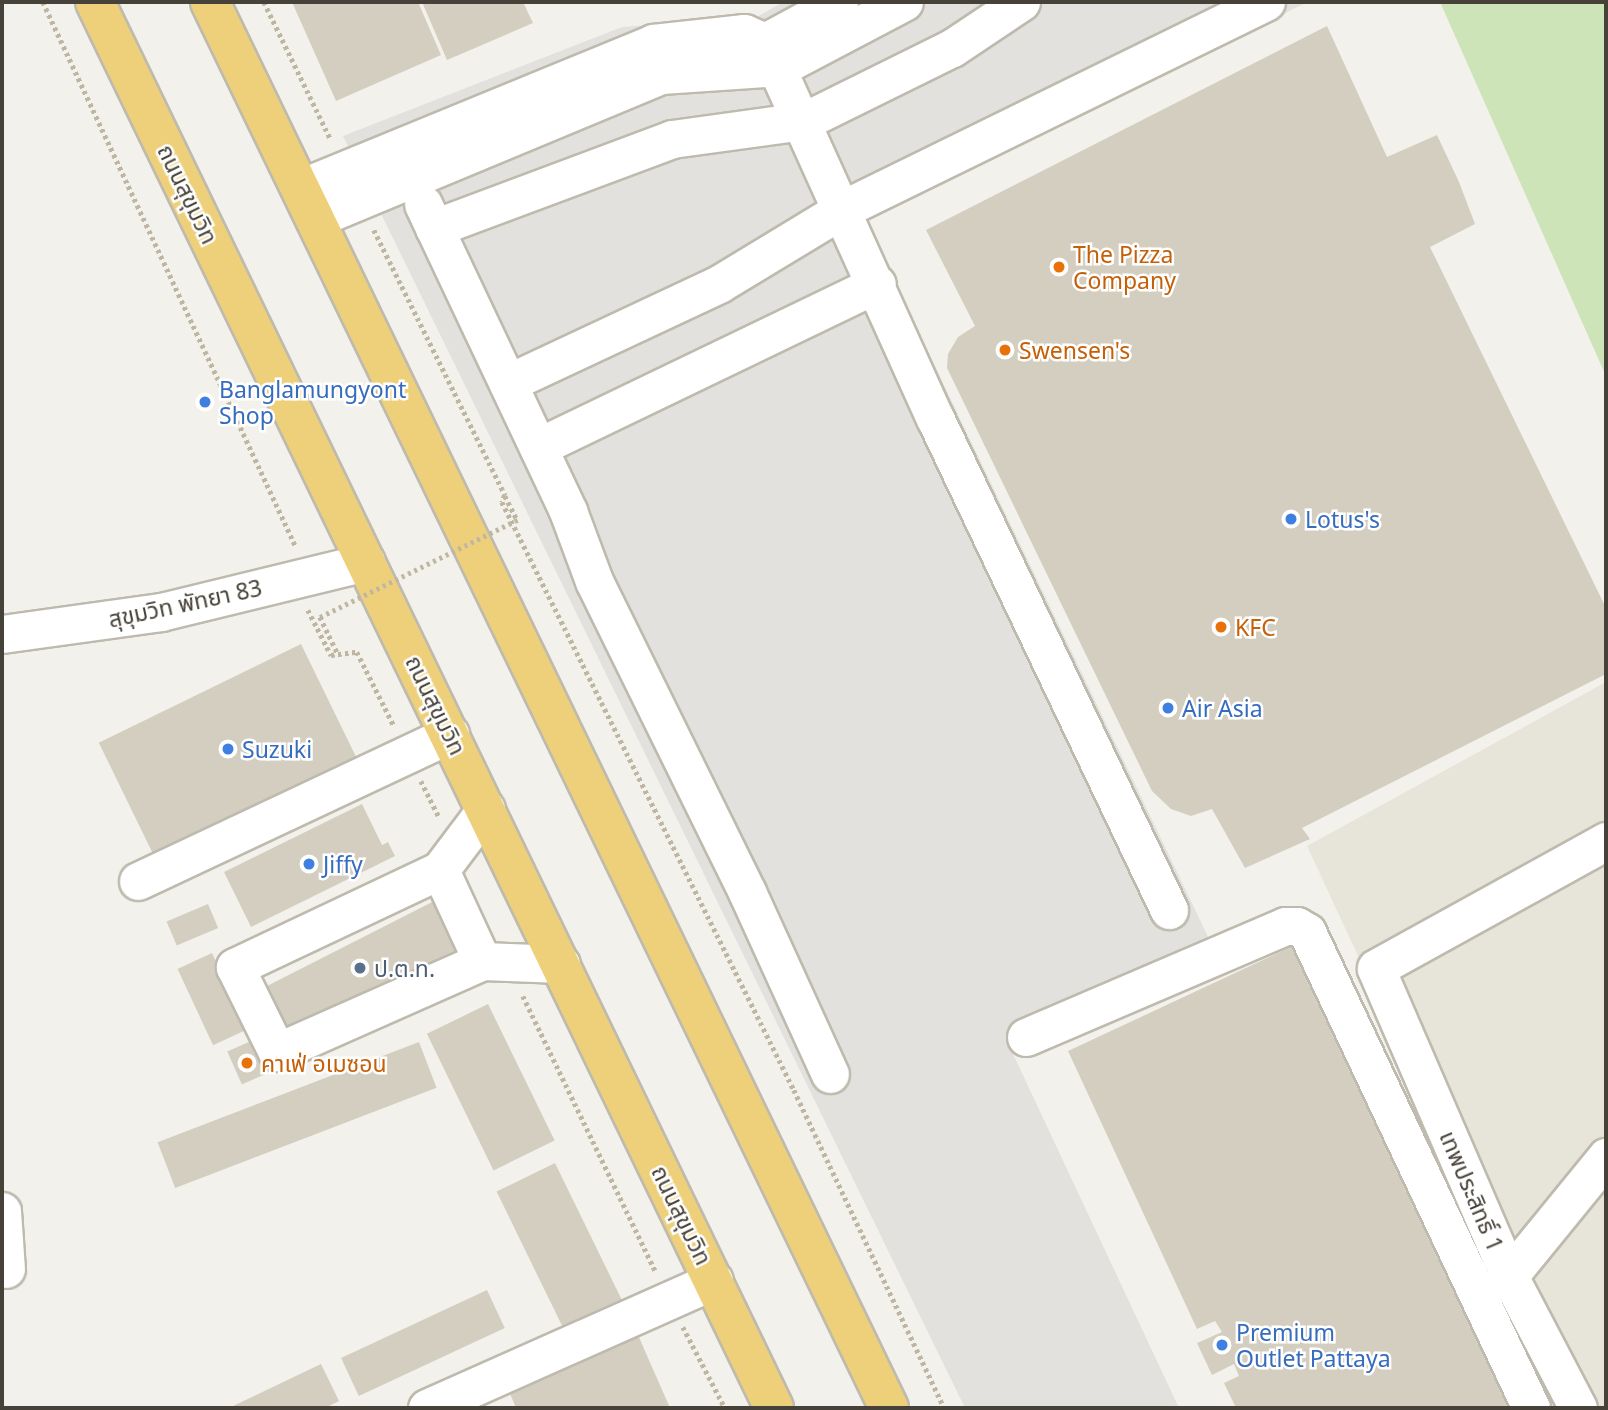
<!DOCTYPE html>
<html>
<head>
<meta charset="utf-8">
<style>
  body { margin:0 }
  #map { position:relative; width:1608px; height:1410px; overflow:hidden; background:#f3f1eb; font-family:"Noto Sans","Noto Sans Thai",sans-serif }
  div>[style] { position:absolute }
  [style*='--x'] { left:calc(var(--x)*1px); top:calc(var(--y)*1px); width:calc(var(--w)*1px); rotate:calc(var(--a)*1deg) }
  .residential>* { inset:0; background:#e7e4d9 }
  .green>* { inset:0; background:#cde3b8 }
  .parking>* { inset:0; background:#e3e1de }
  .building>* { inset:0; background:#d4cec1; transform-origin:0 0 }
  .path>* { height:4.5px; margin-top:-2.25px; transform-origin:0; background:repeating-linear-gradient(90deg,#beb6a1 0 3.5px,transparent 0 7px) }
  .roads { filter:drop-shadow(2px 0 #bebaae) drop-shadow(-2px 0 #bebaae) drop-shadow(0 2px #bebaae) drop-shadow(0 -2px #bebaae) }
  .minor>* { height:37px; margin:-18.5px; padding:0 18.5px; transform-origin:18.5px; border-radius:18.5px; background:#fff }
  .highway>* { height:38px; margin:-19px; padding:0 19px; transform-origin:19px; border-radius:19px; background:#eed07b }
  .path-bridge>* { height:4.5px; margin-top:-2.25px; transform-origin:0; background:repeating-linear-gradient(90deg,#beb6a1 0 3.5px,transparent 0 7px) }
  .dots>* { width:19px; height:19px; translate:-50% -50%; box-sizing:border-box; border:4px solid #fff; border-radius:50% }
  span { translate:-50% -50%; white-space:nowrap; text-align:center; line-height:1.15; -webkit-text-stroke:5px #fff; paint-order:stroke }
  .street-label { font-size:23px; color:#474239 }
  .food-label { font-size:23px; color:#c56008 }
  .left { translate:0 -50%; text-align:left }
  .shop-label { font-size:23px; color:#366cbe }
  .service-label { font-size:23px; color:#4e5e75 }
  .frame { position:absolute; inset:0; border:4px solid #474239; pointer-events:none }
</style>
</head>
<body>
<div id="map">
  <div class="residential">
    <i style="clip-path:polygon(1606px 682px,1606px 1408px,1568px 1408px,1307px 846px)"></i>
  </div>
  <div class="green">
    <i style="clip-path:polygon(1440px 2px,1606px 2px,1606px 376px)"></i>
  </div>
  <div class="parking">
    <i style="clip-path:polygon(783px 2px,1308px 2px,863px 216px,1212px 945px,1006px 1039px,1179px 1408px,965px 1408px,343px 136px,622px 27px,755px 18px)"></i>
  </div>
  <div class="building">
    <i style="clip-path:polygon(292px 2px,418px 2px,441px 55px,336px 101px)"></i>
    <i style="clip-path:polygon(422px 2px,523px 2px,533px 23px,447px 60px)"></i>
    <i style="clip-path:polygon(1327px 26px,1387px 157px,1437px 135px,1459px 182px,1475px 224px,1430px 247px,1606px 608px,1606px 674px,1302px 828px,1310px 839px,1245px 868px,1212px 809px,1191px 816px,1171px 809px,1152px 791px,947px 368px,948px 354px,958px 337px,975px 326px,926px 230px)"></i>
    <i style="left:301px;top:644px;width:126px;height:225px;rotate:64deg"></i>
    <i style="clip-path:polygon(362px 804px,382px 845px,388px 842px,395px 856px,251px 927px,224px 872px)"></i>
    <i style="left:440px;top:898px;width:54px;height:204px;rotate:63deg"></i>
    <i style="left:208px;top:904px;width:26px;height:45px;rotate:67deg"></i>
    <i style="clip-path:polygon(1291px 947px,1508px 1408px,1236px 1408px,1224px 1383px,1239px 1376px,1234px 1364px,1212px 1375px,1197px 1343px,1222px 1332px,1215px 1321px,1197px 1329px,1068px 1051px)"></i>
    <i style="left:212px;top:953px;width:84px;height:38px;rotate:65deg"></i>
    <i style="left:488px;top:1004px;width:152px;height:68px;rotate:64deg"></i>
    <i style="left:251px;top:1041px;width:36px;height:26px;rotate:66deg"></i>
    <i style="left:419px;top:1042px;width:49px;height:280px;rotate:69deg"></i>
    <i style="left:555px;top:1163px;width:157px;height:65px;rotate:64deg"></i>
    <i style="left:487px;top:1290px;width:42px;height:161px;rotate:65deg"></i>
    <i style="clip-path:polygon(638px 1335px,670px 1408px,516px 1408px,509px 1391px)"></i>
    <i style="clip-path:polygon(321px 1364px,339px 1401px,325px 1408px,229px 1408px)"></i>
  </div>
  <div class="path">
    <i style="--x:43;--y:2;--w:601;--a:65.1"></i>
    <i style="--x:264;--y:2;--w:153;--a:64.1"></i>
    <i style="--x:374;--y:230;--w:296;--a:63.7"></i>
    <i style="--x:505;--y:495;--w:8;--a:113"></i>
    <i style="--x:502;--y:502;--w:657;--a:63.59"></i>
    <i style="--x:794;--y:1090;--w:352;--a:64.7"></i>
    <i style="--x:505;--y:496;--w:27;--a:63"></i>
    <i style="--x:308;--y:610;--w:51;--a:62.9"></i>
    <i style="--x:331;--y:655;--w:26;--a:-7"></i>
    <i style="--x:357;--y:652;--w:83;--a:63.4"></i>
    <i style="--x:320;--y:617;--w:41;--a:64.1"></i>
    <i style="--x:421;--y:781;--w:40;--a:63.4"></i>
    <i style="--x:523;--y:996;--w:306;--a:64.3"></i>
    <i style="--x:683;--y:1327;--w:91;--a:62.6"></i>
  </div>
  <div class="roads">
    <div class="minor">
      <i style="--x:765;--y:42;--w:84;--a:-28.4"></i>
      <i style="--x:300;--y:188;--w:382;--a:-22.3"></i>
      <i style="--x:653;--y:43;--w:92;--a:-6.3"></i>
      <i style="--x:744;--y:33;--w:23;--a:23"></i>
      <i style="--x:765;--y:42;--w:413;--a:65.7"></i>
      <i style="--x:935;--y:418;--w:545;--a:64.56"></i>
      <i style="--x:423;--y:204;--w:340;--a:64.7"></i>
      <i style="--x:568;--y:511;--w:75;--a:69.6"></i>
      <i style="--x:594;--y:581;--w:347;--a:63.8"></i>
      <i style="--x:747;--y:892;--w:200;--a:65.5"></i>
      <i style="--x:315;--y:219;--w:375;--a:-22.6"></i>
      <i style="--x:661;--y:75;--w:119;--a:-3.8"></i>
      <i style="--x:780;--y:67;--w:140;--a:-27.7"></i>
      <i style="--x:434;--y:228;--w:254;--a:-20.5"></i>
      <i style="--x:672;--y:139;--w:133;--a:-7.8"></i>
      <i style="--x:804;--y:121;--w:165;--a:-26.3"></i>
      <i style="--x:952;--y:48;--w:83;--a:-33.7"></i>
      <i style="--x:508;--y:383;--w:233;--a:-25.1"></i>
      <i style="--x:719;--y:284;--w:145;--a:-31.2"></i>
      <i style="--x:843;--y:209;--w:471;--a:-26.1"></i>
      <i style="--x:538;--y:447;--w:376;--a:-25.7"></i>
      <i style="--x:2;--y:634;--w:161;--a:-7.9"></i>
      <i style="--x:161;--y:612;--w:211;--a:-13.7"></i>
      <i style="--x:486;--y:809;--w:76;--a:127"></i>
      <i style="--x:440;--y:870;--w:227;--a:154.7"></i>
      <i style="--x:235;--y:967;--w:95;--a:63.7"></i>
      <i style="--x:277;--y:1052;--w:224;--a:-23.9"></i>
      <i style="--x:482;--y:961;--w:79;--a:2.2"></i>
      <i style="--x:440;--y:870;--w:100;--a:65.2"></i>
      <i style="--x:138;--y:881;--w:345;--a:-25.2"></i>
      <i style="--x:1026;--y:1037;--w:282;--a:-23.2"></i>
      <i style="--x:1285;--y:926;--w:12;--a:0"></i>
      <i style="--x:1297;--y:926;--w:12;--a:31"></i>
      <i style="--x:1307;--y:932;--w:526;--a:64.8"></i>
      <i style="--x:2;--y:1211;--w:58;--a:86.1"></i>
      <i style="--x:1509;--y:1276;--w:154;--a:-50.8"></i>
      <i style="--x:427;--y:1408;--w:314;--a:-24"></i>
      <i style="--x:1578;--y:1408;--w:149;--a:-117.6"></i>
      <i style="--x:1509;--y:1276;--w:335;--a:-113.4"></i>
      <i style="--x:1376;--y:968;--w:263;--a:-28.9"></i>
    </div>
    <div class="highway">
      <i style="--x:95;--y:2;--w:1561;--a:64.22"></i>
      <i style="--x:210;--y:2;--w:1561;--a:64.22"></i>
    </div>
  </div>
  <div class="path-bridge">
    <i style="--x:320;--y:617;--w:220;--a:-26.2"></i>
  </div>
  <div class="dots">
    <i style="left:1059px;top:267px;background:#e8710a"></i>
    <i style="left:1005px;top:350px;background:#e8710a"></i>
    <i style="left:205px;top:402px;background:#3f7fe0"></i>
    <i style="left:1291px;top:519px;background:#3f7fe0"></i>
    <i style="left:1221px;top:627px;background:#e8710a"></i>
    <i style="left:1168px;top:708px;background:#3f7fe0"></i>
    <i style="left:228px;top:749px;background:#3f7fe0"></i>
    <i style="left:309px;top:864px;background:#3f7fe0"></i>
    <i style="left:360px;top:968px;background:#5c6f8a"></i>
    <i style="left:247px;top:1063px;background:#e8710a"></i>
    <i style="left:1222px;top:1345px;background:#3f7fe0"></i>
  </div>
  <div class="street-label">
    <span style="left:188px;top:194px;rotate:64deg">ถนนสุขุมวิท</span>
    <span style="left:185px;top:603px;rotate:-12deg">สุขุมวิท พัทยา 83</span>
    <span style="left:436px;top:705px;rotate:64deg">ถนนสุขุมวิท</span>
    <span style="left:1472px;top:1191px;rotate:67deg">เทพประสิทธิ์ 1</span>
    <span style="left:682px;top:1215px;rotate:64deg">ถนนสุขุมวิท</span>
  </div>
  <div class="food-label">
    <span class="left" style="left:1073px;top:267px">The Pizza<br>Company</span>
    <span class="left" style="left:1019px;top:350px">Swensen's</span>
    <span class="left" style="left:1235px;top:627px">KFC</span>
    <span class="left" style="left:261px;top:1063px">คาเฟ่ อเมซอน</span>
  </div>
  <div class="shop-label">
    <span class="left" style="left:219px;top:402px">Banglamungyont<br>Shop</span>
    <span class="left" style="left:1305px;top:519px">Lotus's</span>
    <span class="left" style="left:1182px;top:708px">Air Asia</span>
    <span class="left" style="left:242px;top:749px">Suzuki</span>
    <span class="left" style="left:323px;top:864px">Jiffy</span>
    <span class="left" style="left:1236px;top:1345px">Premium<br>Outlet Pattaya</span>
  </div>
  <div class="service-label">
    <span class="left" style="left:374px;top:968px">ป.ต.ท.</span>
  </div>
  <div class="frame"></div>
</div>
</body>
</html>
